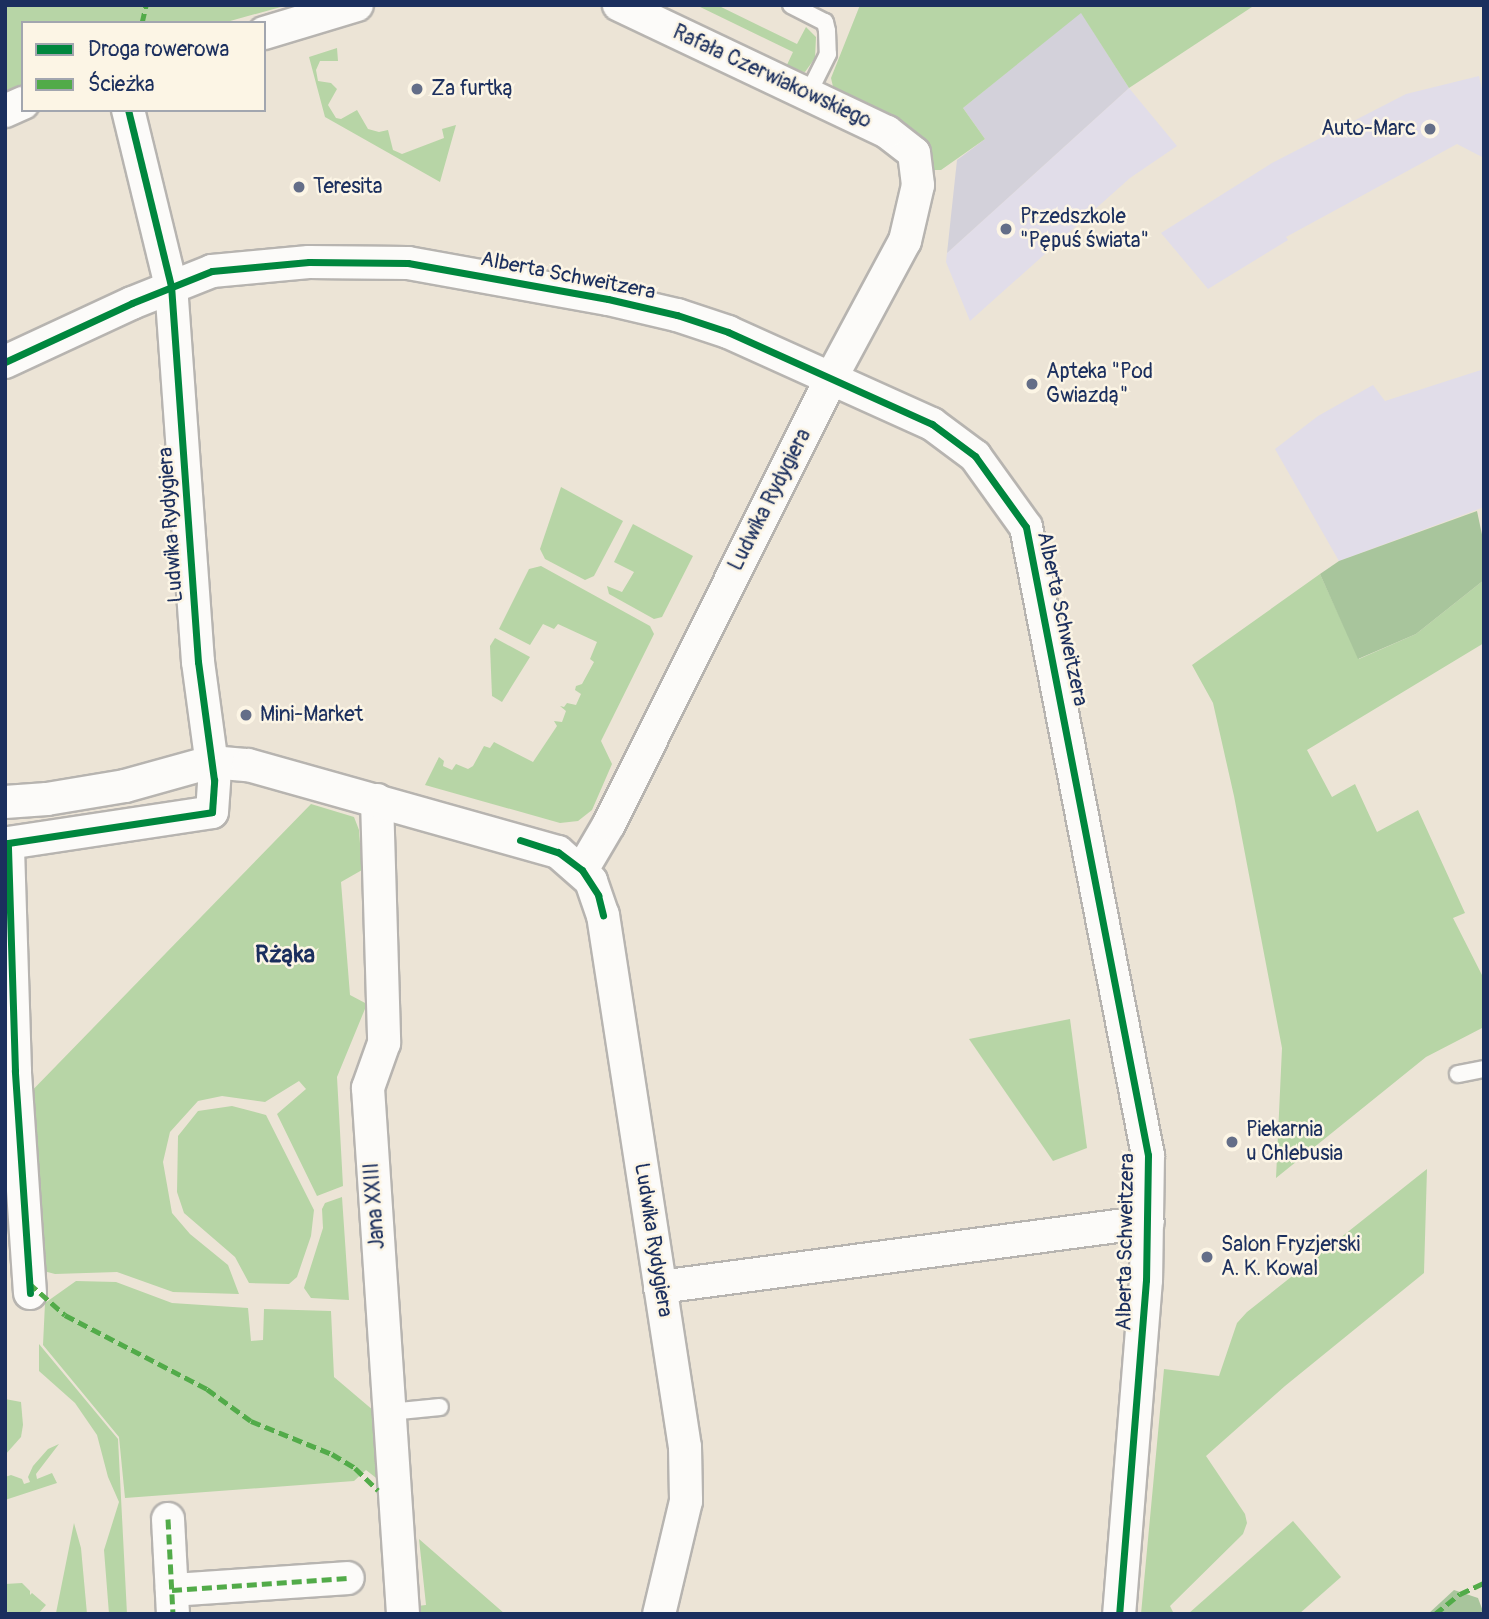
<!DOCTYPE html>
<html>
<head>
<meta charset="utf-8">
<style>
  body { margin:0 }
  #map { position:relative; width:1489px; height:1619px; overflow:hidden; background:#ece4d6; font-family:Pangolin,sans-serif }
  div>[style] { position:absolute }
  [style*='--x'] { left:calc(var(--x)*1px); top:calc(var(--y)*1px); width:calc(var(--w)*1px); rotate:calc(var(--a)*1deg) }
  .built>* { inset:0; background:#e1dde9 }
  .industrial>* { inset:0; background:#d3d1da }
  .green>* { inset:0; background:#b7d5a6 }
  .forest>* { inset:0; background:#a8c59c }
  .roads { filter:drop-shadow(2px 0 #b7b4b0) drop-shadow(-2px 0 #b7b4b0) drop-shadow(0 2px #b7b4b0) drop-shadow(0 -2px #b7b4b0) }
  .lane>* { height:16px; margin:-8px; padding:0 8px; transform-origin:8px; border-radius:8px; background:#fcfbf9 }
  .street>* { height:32px; margin:-16px; padding:0 16px; transform-origin:16px; border-radius:16px; background:#fcfbf9 }
  .quiet>* { height:5px; margin-top:-2.5px; transform-origin:0; background:repeating-linear-gradient(90deg,#52ab49 0 10px,transparent 0 15px) }
  .cycleway>* { height:7px; margin:-3.5px; padding:0 3.5px; transform-origin:3.5px; border-radius:3.5px; background:#00873e }
  .dots>* { width:19px; height:19px; translate:-50% -50%; box-sizing:border-box; border:4px solid #fcf5e5; border-radius:50% }
  span { translate:-50% -50%; white-space:nowrap; text-align:center; line-height:1.15; -webkit-text-stroke:5px #fcf5e5; paint-order:stroke }
  .street-label { font-size:21px; color:#1b2f5e }
  .poi-label { font-size:21px; color:#1b2f5e }
  .left { translate:0 -50%; text-align:left }
  .right { translate:-100% -50%; text-align:right }
  .quarter-label { font-size:24px; color:#1b2f5e; font-weight:700 }
  .frame { position:absolute; inset:0; border:7px solid #1b2f5e; pointer-events:none }
  .legend { position:absolute; left:21px; top:21px; width:245px; height:91px; box-sizing:border-box; background:#fcf5e5; border:2px solid #a2a6af; margin:0; padding:9px 12px; list-style:none; font-size:21px; color:#1b2f5e }
  .legend li { display:flex; align-items:center; gap:14px; height:35px }
  .legend b { width:35px; border:2px solid #a2a6af }
</style>
</head>
<body>
<div id="map">
  <div class="built">
    <i style="clip-path:polygon(1479px 76px,1484px 99px,1484px 158px,1457px 144px,1286px 237px,1288px 240px,1208px 289px,1161px 233px,1272px 163px,1406px 94px)"></i>
    <i style="clip-path:polygon(1129px 88px,1177px 146px,1130px 178px,970px 321px,946px 262px,947px 253px)"></i>
    <i style="clip-path:polygon(1484px 369px,1484px 507px,1339px 561px,1275px 449px,1318px 416px,1373px 385px,1385px 401px)"></i>
  </div>
  <div class="industrial">
    <i style="clip-path:polygon(1081px 12px,1129px 88px,947px 253px,957px 160px,985px 139px,963px 108px)"></i>
  </div>
  <div class="green">
    <i style="clip-path:polygon(5px 5px,288px 5px,223px 23px,23px 23px,23px 88px,5px 95px)"></i>
    <i style="clip-path:polygon(696px 5px,717px 5px,797px 44px,806px 27px,816px 37px,815px 58px,805px 72px,785px 69px,793px 52px)"></i>
    <i style="clip-path:polygon(860px 5px,1255px 5px,1129px 88px,1081px 13px,963px 108px,985px 139px,941px 170px,930px 170px,834px 91px,831px 78px)"></i>
    <i style="clip-path:polygon(337px 48px,338px 61px,320px 61px,316px 70px,318px 81px,331px 83px,337px 89px,328px 105px,336px 118px,341px 119px,357px 110px,368px 129px,379px 132px,388px 130px,393px 150px,402px 154px,444px 138px,442px 129px,456px 125px,440px 182px,325px 117px,309px 57px)"></i>
    <i style="clip-path:polygon(561px 487px,623px 521px,594px 576px,585px 580px,545px 559px,540px 549px)"></i>
    <i style="clip-path:polygon(633px 524px,693px 556px,662px 617px,654px 619px,609px 594px,607px 586px,622px 592px,634px 572px,614px 562px)"></i>
    <i style="clip-path:polygon(541px 566px,650px 626px,654px 634px,601px 741px,612px 764px,592px 810px,578px 821px,560px 823px,425px 785px,439px 757px,444px 761px,443px 766px,452px 770px,456px 764px,468px 769px,473px 766px,484px 746px,490px 748px,494px 742px,533px 762px,557px 726px,554px 721px,562px 722px,566px 711px,560px 706px,564px 707px,567px 703px,576px 705px,581px 694px,575px 690px,576px 686px,582px 684px,594px 662px,590px 659px,597px 642px,558px 624px,554px 629px,543px 624px,530px 645px,499px 629px,529px 569px)"></i>
    <i style="clip-path:polygon(1320px 574px,1359px 659px,1416px 634px,1484px 580px,1484px 643px,1307px 750px,1332px 797px,1355px 784px,1377px 832px,1418px 810px,1465px 913px,1453px 918px,1484px 979px,1484px 1027px,1426px 1057px,1276px 1178px,1282px 1048px,1234px 796px,1213px 703px,1192px 665px)"></i>
    <i style="clip-path:polygon(495px 638px,530px 657px,502px 702px,492px 696px,490px 646px)"></i>
    <i style="clip-path:polygon(311px 804px,354px 817px,359px 830px,362px 870px,341px 882px,350px 995px,367px 1004px,337px 1077px,343px 1186px,317px 1196px,277px 1114px,306px 1089px,299px 1081px,265px 1102px,222px 1096px,198px 1101px,170px 1132px,163px 1162px,172px 1213px,190px 1234px,228px 1265px,239px 1294px,173px 1292px,117px 1272px,55px 1274px,36px 1269px,20px 1103px)"></i>
    <i style="clip-path:polygon(1070px 1019px,1087px 1148px,1053px 1161px,969px 1039px)"></i>
    <i style="clip-path:polygon(232px 1106px,266px 1115px,314px 1210px,311px 1236px,297px 1277px,289px 1284px,249px 1283px,235px 1257px,184px 1213px,177px 1192px,178px 1136px,198px 1111px)"></i>
    <i style="clip-path:polygon(1427px 1169px,1424px 1273px,1285px 1386px,1206px 1456px,1245px 1514px,1247px 1523px,1243px 1534px,1170px 1606px,1174px 1614px,1141px 1614px,1164px 1369px,1219px 1376px,1237px 1323px,1247px 1312px)"></i>
    <i style="clip-path:polygon(342px 1197px,349px 1300px,311px 1298px,304px 1288px,323px 1228px,322px 1209px,325px 1203px)"></i>
    <i style="clip-path:polygon(76px 1281px,116px 1282px,172px 1303px,248px 1308px,251px 1341px,263px 1340px,264px 1309px,331px 1311px,334px 1377px,374px 1411px,380px 1481px,366px 1470px,354px 1481px,125px 1498px,119px 1437px,43px 1345px,45px 1303px)"></i>
    <i style="clip-path:polygon(39px 1344px,118px 1439px,127px 1614px,109px 1614px,104px 1550px,119px 1502px,108px 1477px,97px 1435px,75px 1403px,39px 1371px)"></i>
    <i style="clip-path:polygon(5px 1399px,21px 1402px,23px 1425px,21px 1437px,5px 1455px)"></i>
    <i style="clip-path:polygon(59px 1444px,36px 1474px,37px 1479px,52px 1473px,57px 1483px,5px 1500px,5px 1477px,11px 1475px,22px 1479px,24px 1484px,30px 1482px,28px 1477px,33px 1466px,48px 1449px)"></i>
    <i style="clip-path:polygon(1293px 1521px,1341px 1577px,1299px 1614px,1188px 1614px)"></i>
    <i style="clip-path:polygon(74px 1523px,81px 1548px,87px 1614px,53px 1614px,56px 1613px)"></i>
    <i style="clip-path:polygon(419px 1539px,505px 1614px,418px 1614px,417px 1606px,426px 1605px)"></i>
    <i style="clip-path:polygon(22px 1583px,30px 1591px,30px 1595px,32px 1593px,46px 1605px,38px 1614px,5px 1613px,5px 1584px)"></i>
  </div>
  <div class="forest">
    <i style="clip-path:polygon(1477px 511px,1484px 544px,1484px 580px,1416px 634px,1358px 659px,1320px 574px,1339px 561px)"></i>
    <i style="clip-path:polygon(1454px 1590px,1478px 1598px,1484px 1614px,1428px 1614px)"></i>
  </div>
  <div class="roads">
    <div class="lane">
      <i style="--x:791;--y:5;--w:38;--a:27"></i>
      <i style="--x:825;--y:22;--w:9;--a:77"></i>
      <i style="--x:827;--y:31;--w:23;--a:88"></i>
      <i style="--x:828;--y:54;--w:42;--a:116.6"></i>
      <i style="--x:1458;--y:1074;--w:26;--a:-11"></i>
      <i style="--x:390;--y:1412;--w:50;--a:-5.7"></i>
    </div>
    <div class="street">
      <i style="--x:264;--y:33;--w:97;--a:-16.8"></i>
      <i style="--x:5;--y:111;--w:20;--a:-24"></i>
      <i style="--x:5;--y:362;--w:140;--a:-24.9"></i>
      <i style="--x:132;--y:303;--w:86;--a:-21.8"></i>
      <i style="--x:212;--y:271;--w:97;--a:-5.3"></i>
      <i style="--x:309;--y:262;--w:99;--a:0.6"></i>
      <i style="--x:408;--y:263;--w:203;--a:10.2"></i>
      <i style="--x:608;--y:299;--w:71;--a:13.1"></i>
      <i style="--x:677;--y:315;--w:54;--a:18.4"></i>
      <i style="--x:728;--y:332;--w:224;--a:24.3"></i>
      <i style="--x:932;--y:424;--w:54;--a:36.7"></i>
      <i style="--x:975;--y:456;--w:87;--a:54.3"></i>
      <i style="--x:1026;--y:527;--w:640;--a:79.01"></i>
      <i style="--x:1148;--y:1155;--w:125;--a:90.9"></i>
      <i style="--x:1146;--y:1280;--w:335;--a:94.6"></i>
      <i style="--x:377;--y:800;--w:243;--a:88.3"></i>
      <i style="--x:384;--y:1043;--w:48;--a:109.6"></i>
      <i style="--x:368;--y:1088;--w:527;--a:86.19"></i>
      <i style="--x:5;--y:802;--w:42;--a:-4.1"></i>
      <i style="--x:47;--y:799;--w:79;--a:-9.5"></i>
      <i style="--x:125;--y:786;--w:89;--a:-15.6"></i>
      <i style="--x:211;--y:762;--w:37;--a:5"></i>
      <i style="--x:248;--y:765;--w:322;--a:15.7"></i>
      <i style="--x:558;--y:852;--w:44;--a:41.3"></i>
      <i style="--x:591;--y:881;--w:36;--a:71"></i>
      <i style="--x:603;--y:915;--w:538;--a:81.24"></i>
      <i style="--x:685;--y:1447;--w:54;--a:88.9"></i>
      <i style="--x:686;--y:1501;--w:116;--a:103.4"></i>
      <i style="--x:582;--y:870;--w:53;--a:-59.6"></i>
      <i style="--x:609;--y:824;--w:496;--a:-63.5"></i>
      <i style="--x:830;--y:380;--w:158;--a:-61.7"></i>
      <i style="--x:905;--y:241;--w:57;--a:-76.9"></i>
      <i style="--x:918;--y:185;--w:32;--a:-97"></i>
      <i style="--x:914;--y:153;--w:34;--a:-142"></i>
      <i style="--x:887;--y:132;--w:297;--a:-154.6"></i>
      <i style="--x:660;--y:1287;--w:492;--a:-7.6"></i>
      <i style="--x:30;--y:1293;--w:223;--a:-93.9"></i>
      <i style="--x:15;--y:1071;--w:228;--a:-91.8"></i>
      <i style="--x:8;--y:843;--w:206;--a:-8.6"></i>
      <i style="--x:212;--y:812;--w:32;--a:-86"></i>
      <i style="--x:214;--y:780;--w:119;--a:-97.7"></i>
      <i style="--x:198;--y:662;--w:377;--a:-94.1"></i>
      <i style="--x:171;--y:286;--w:181;--a:-103.7"></i>
      <i style="--x:168;--y:1519;--w:95;--a:87"></i>
      <i style="--x:172;--y:1590;--w:176;--a:-3.9"></i>
    </div>
  </div>
  <div class="quiet">
    <i style="--x:142;--y:23;--w:18;--a:-77"></i>
    <i style="--x:29;--y:1283;--w:48;--a:41.6"></i>
    <i style="--x:65;--y:1315;--w:160;--a:27.5"></i>
    <i style="--x:207;--y:1389;--w:54;--a:36"></i>
    <i style="--x:251;--y:1421;--w:87;--a:22.2"></i>
    <i style="--x:332;--y:1454;--w:27;--a:31"></i>
    <i style="--x:355;--y:1468;--w:32;--a:44"></i>
    <i style="--x:168;--y:1519;--w:95;--a:87"></i>
    <i style="--x:172;--y:1590;--w:176;--a:-3.9"></i>
    <i style="--x:1435;--y:1614;--w:32;--a:-39"></i>
    <i style="--x:1460;--y:1594;--w:26;--a:-25"></i>
  </div>
  <div class="cycleway">
    <i style="--x:5;--y:362;--w:140;--a:-24.9"></i>
    <i style="--x:132;--y:303;--w:86;--a:-21.8"></i>
    <i style="--x:212;--y:271;--w:97;--a:-5.3"></i>
    <i style="--x:309;--y:262;--w:99;--a:0.6"></i>
    <i style="--x:408;--y:263;--w:203;--a:10.2"></i>
    <i style="--x:608;--y:299;--w:71;--a:13.1"></i>
    <i style="--x:677;--y:315;--w:54;--a:18.4"></i>
    <i style="--x:728;--y:332;--w:224;--a:24.3"></i>
    <i style="--x:932;--y:424;--w:54;--a:36.7"></i>
    <i style="--x:975;--y:456;--w:87;--a:54.3"></i>
    <i style="--x:1026;--y:527;--w:640;--a:79.01"></i>
    <i style="--x:1148;--y:1155;--w:125;--a:90.9"></i>
    <i style="--x:1146;--y:1280;--w:335;--a:94.6"></i>
    <i style="--x:520;--y:840;--w:40;--a:18"></i>
    <i style="--x:558;--y:852;--w:30;--a:37"></i>
    <i style="--x:582;--y:870;--w:30;--a:57"></i>
    <i style="--x:598;--y:895;--w:21;--a:76"></i>
    <i style="--x:30;--y:1293;--w:223;--a:-93.9"></i>
    <i style="--x:15;--y:1071;--w:228;--a:-91.8"></i>
    <i style="--x:8;--y:843;--w:206;--a:-8.6"></i>
    <i style="--x:212;--y:812;--w:32;--a:-86"></i>
    <i style="--x:214;--y:780;--w:119;--a:-97.7"></i>
    <i style="--x:198;--y:662;--w:377;--a:-94.1"></i>
    <i style="--x:171;--y:286;--w:181;--a:-103.7"></i>
  </div>
  <div class="dots">
    <i style="left:417px;top:89px;background:#646e88"></i>
    <i style="left:1430px;top:129px;background:#646e88"></i>
    <i style="left:299px;top:187px;background:#646e88"></i>
    <i style="left:1006px;top:229px;background:#646e88"></i>
    <i style="left:1032px;top:384px;background:#646e88"></i>
    <i style="left:246px;top:715px;background:#646e88"></i>
    <i style="left:1232px;top:1142px;background:#646e88"></i>
    <i style="left:1207px;top:1257px;background:#646e88"></i>
  </div>
  <div class="street-label">
    <span style="left:772px;top:77px;rotate:25deg">Rafała Czerwiakowskiego</span>
    <span style="left:568px;top:276px;rotate:11deg">Alberta Schweitzera</span>
    <span style="left:770px;top:500px;rotate:-63deg">Ludwika Rydygiera</span>
    <span style="left:171px;top:525px;rotate:-94deg">Ludwika Rydygiera</span>
    <span style="left:1062px;top:619px;rotate:78deg">Alberta Schweitzera</span>
    <span style="left:375px;top:1206px;rotate:-94deg">Jana XXIII</span>
    <span style="left:653px;top:1240px;rotate:81deg">Ludwika Rydygiera</span>
    <span style="left:1126px;top:1242px;rotate:-89deg">Alberta Schweitzera</span>
  </div>
  <div class="poi-label">
    <span class="left" style="left:431px;top:89px">Za furtką</span>
    <span class="right" style="left:1416px;top:129px">Auto-Marc</span>
    <span class="left" style="left:313px;top:187px">Teresita</span>
    <span class="left" style="left:1020px;top:229px">Przedszkole<br>"Pępuś świata"</span>
    <span class="left" style="left:1046px;top:384px">Apteka "Pod<br>Gwiazdą"</span>
    <span class="left" style="left:260px;top:715px">Mini-Market</span>
    <span class="left" style="left:1246px;top:1142px">Piekarnia<br>u Chlebusia</span>
    <span class="left" style="left:1221px;top:1257px">Salon Fryzjerski<br>A. K. Kowal</span>
  </div>
  <div class="quarter-label">
    <span style="left:285px;top:955px">Rżąka</span>
  </div>
  <div class="frame"></div>
  <ul class="legend">
  <li><b style="height:9px;background:#00873e"></b>Droga rowerowa</li>
  <li><b style="height:9px;background:#52ab49"></b>Ścieżka</li>
  </ul>
</div>
</body>
</html>
